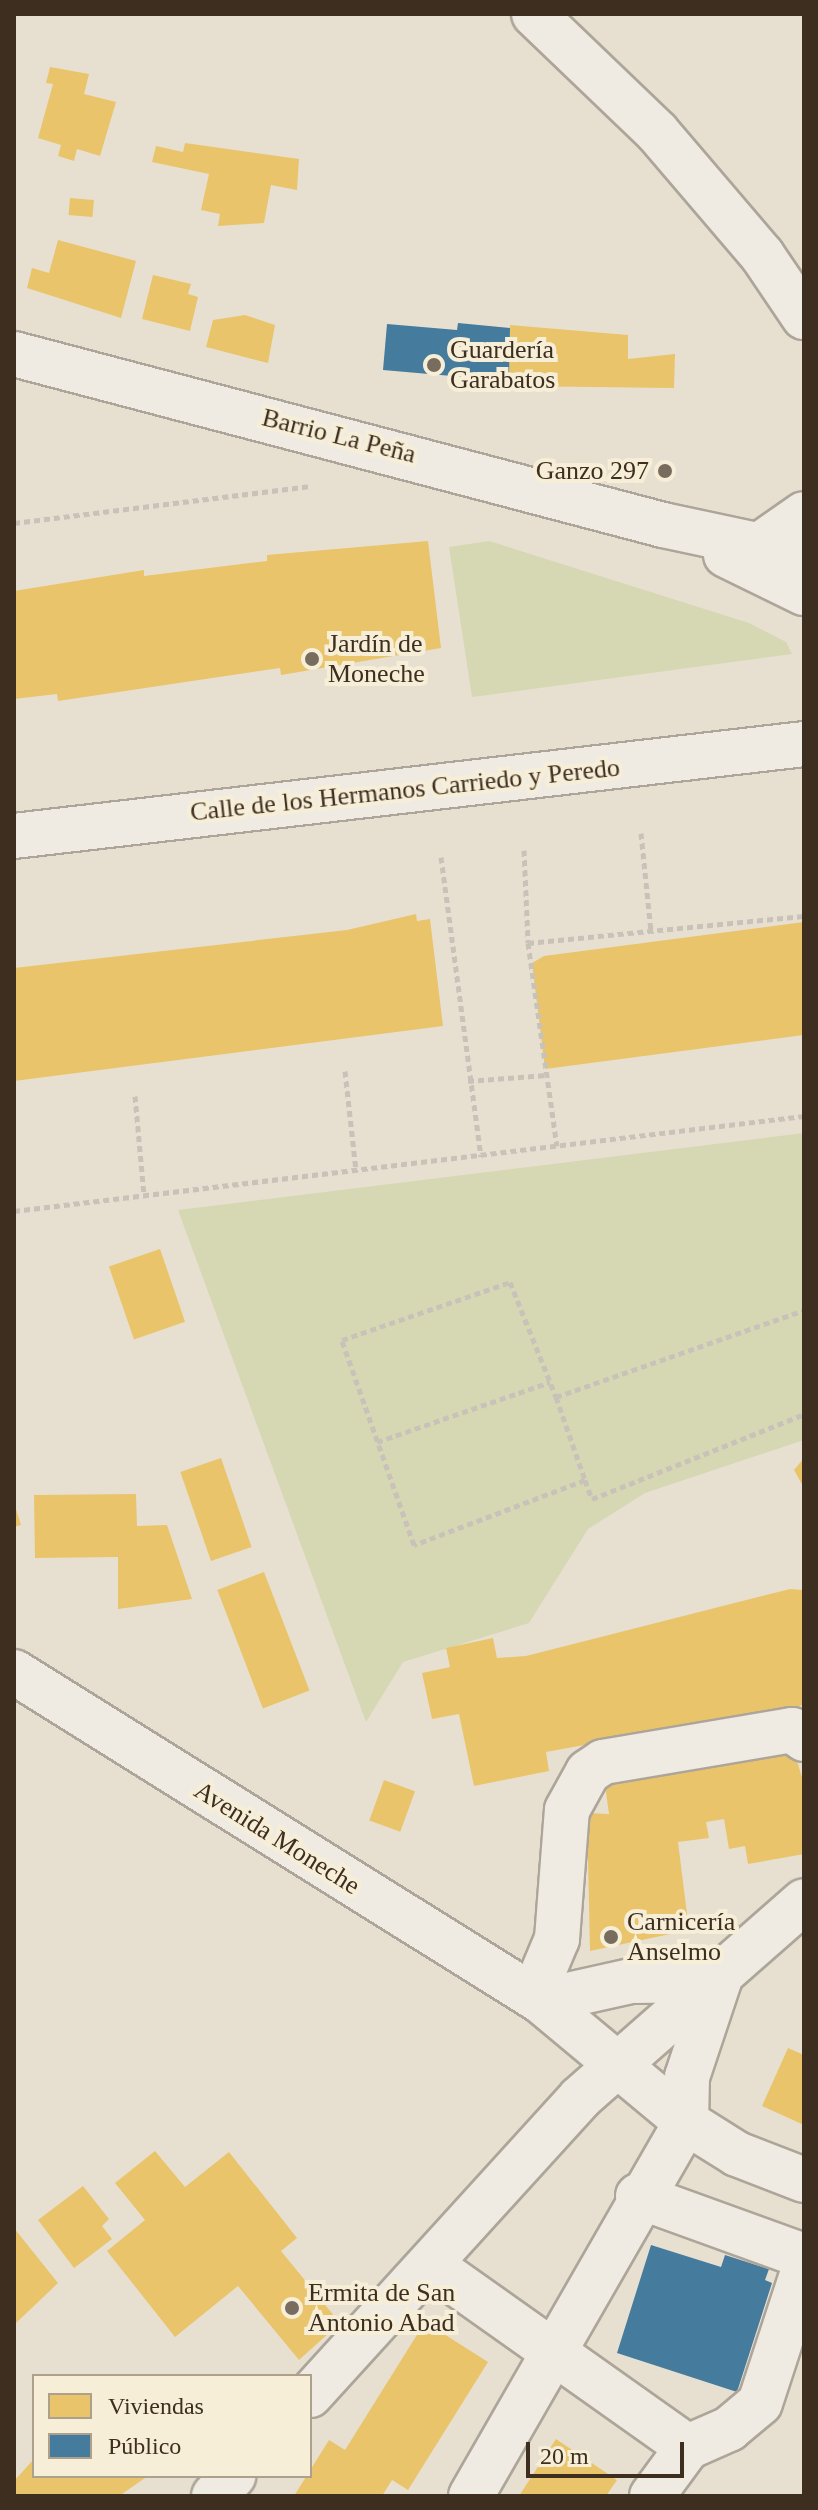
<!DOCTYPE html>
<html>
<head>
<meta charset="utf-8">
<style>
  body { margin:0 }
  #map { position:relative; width:818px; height:2510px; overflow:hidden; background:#e7e0d1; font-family:Georgia,serif }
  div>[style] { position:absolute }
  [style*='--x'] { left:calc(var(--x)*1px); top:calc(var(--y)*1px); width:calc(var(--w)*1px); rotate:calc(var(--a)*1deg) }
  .green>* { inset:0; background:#d6d7b3 }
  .homes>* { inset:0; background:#e9c46a; transform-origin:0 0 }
  .public>* { inset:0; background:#457b9d }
  .path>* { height:5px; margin-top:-2.5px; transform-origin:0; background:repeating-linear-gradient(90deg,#c8c2b9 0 6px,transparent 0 10px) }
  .roads { filter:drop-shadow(2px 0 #ada599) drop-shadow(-2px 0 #ada599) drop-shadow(0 2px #ada599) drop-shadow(0 -2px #ada599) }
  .street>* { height:44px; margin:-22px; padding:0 22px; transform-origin:22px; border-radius:22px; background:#efebe3 }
  .dots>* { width:22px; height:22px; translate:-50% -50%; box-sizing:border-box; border:4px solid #f7eed8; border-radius:50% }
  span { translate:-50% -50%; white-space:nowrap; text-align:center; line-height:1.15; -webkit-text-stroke:8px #f7eed8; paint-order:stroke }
  .poi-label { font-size:26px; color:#3d2e20 }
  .left { translate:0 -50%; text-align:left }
  .right { translate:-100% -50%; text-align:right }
  .street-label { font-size:26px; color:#3d2e20 }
  .frame { position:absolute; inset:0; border:16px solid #3d2e20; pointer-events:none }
  .legend { position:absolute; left:32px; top:2374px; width:280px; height:104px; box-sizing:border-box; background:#f7eed8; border:2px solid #ada18e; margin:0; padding:10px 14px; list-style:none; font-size:24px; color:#3d2e20 }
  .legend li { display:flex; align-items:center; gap:16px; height:40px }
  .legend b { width:40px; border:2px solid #ada18e }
  .scale { position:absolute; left:526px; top:2442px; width:158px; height:36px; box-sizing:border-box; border:4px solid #3d2e20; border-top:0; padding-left:10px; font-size:24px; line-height:28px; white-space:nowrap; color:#3d2e20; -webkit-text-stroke:6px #f7eed8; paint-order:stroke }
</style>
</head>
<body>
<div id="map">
  <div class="green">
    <i style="clip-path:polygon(489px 541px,749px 623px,786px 642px,792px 654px,472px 697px,449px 547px)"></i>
    <i style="clip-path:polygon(804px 1133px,804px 1440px,645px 1493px,588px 1529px,529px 1623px,403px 1662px,366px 1722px,178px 1210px)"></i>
  </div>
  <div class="homes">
    <i style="clip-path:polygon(50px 67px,89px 74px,84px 94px,116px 102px,100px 156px,77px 149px,74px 161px,58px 156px,61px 145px,38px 138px,53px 84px,46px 83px)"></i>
    <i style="clip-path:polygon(185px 143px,299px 159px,297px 190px,271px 185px,264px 223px,218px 226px,220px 214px,201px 210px,209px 174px,152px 162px,156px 146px,183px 152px)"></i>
    <i style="left:70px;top:198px;width:24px;height:17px;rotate:5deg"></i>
    <i style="clip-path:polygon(58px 240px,136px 261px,121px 318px,27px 288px,32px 268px,49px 273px)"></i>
    <i style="clip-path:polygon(153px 275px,191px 284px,188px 294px,198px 297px,190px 331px,142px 319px)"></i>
    <i style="clip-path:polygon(245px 315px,275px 325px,268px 363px,206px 347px,213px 320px)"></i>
    <i style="clip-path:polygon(510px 325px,628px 335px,628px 359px,675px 354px,674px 388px,509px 386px)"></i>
    <i style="clip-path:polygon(428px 541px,441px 648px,281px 675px,280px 668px,58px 701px,57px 694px,14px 699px,14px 591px,144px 570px,144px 576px,267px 561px,267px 555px)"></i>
    <i style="clip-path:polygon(416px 914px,417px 921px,430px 919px,443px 1026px,14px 1081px,14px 968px,347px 930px)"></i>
    <i style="clip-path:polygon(804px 922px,804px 1035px,545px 1069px,532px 963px,544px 956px)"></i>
    <i style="left:160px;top:1249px;width:77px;height:54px;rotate:71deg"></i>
    <i style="left:221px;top:1458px;width:94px;height:43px;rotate:71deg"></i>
    <i style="clip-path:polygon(804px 1458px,804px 1488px,794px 1470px)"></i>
    <i style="clip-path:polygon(136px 1494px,137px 1526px,167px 1525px,192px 1599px,118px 1609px,118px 1557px,35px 1558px,34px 1495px)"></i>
    <i style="clip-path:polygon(14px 1503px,21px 1525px,14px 1527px)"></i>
    <i style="left:264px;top:1572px;width:127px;height:50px;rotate:69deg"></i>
    <i style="clip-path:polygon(790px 1589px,804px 1590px,804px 1705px,546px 1752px,549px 1771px,474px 1786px,459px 1714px,432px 1719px,422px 1673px,450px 1667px,446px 1648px,493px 1638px,497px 1658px,526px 1656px)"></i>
    <i style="clip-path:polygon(747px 1749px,795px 1754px,804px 1784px,804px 1854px,748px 1864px,745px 1846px,729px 1849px,724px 1819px,706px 1822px,709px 1838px,678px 1842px,689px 1930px,590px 1951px,587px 1813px,609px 1814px,605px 1785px)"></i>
    <i style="left:384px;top:1780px;width:33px;height:43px;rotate:20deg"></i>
    <i style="clip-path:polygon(788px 2048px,804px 2055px,804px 2125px,762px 2106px)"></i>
    <i style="clip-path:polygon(155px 2151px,185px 2187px,229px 2152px,297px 2238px,281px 2251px,340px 2323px,299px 2360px,238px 2286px,175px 2337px,107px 2251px,145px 2220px,115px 2183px)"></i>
    <i style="clip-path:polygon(83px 2186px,109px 2219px,102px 2226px,112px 2239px,74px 2268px,38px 2220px)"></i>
    <i style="clip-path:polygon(14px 2228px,58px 2283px,14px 2325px)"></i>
    <i style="clip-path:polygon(425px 2322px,488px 2362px,408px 2490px,392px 2480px,382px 2496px,294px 2496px,329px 2440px,345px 2450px)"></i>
    <i style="clip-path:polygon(556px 2439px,617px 2480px,606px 2496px,519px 2496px)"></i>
    <i style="clip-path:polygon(34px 2459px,34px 2476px,148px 2476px,119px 2496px,14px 2496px,14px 2481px)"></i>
  </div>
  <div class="public">
    <i style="clip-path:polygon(458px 323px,510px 328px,509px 381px,383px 370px,387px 324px,457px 330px)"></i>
    <i style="clip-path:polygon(651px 2245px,721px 2267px,725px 2255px,769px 2269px,765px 2280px,772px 2283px,737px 2392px,617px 2353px)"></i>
  </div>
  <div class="path">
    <i style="--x:14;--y:523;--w:299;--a:-7.1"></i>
    <i style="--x:641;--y:833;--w:99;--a:84.2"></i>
    <i style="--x:524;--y:850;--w:93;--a:87.5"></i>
    <i style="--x:528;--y:943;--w:205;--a:81.9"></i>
    <i style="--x:441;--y:857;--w:302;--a:82.4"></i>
    <i style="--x:528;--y:943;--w:277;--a:-5.6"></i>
    <i style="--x:345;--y:1071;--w:101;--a:83.7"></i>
    <i style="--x:468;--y:1081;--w:78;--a:-4.4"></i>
    <i style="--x:135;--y:1096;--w:99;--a:84.8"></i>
    <i style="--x:14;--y:1211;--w:796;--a:-6.86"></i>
    <i style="--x:556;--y:1397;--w:263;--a:-19.3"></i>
    <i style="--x:377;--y:1442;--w:183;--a:-19.1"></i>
    <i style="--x:585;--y:1480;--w:183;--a:159.2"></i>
    <i style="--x:414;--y:1545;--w:217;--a:-109.4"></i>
    <i style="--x:342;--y:1340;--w:178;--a:-19"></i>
    <i style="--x:510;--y:1282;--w:124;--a:68.2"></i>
    <i style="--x:556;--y:1397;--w:88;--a:70.7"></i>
    <i style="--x:585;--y:1480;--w:20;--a:70"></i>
    <i style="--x:592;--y:1499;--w:228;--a:-21.8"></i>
  </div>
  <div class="roads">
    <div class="street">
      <i style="--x:534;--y:14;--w:170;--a:43.8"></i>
      <i style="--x:657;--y:132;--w:162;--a:49.5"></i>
      <i style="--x:762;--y:255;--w:75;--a:55.9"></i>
      <i style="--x:14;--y:354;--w:671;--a:14.76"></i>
      <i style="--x:663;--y:525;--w:144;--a:12"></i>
      <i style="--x:761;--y:544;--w:52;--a:-34.9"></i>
      <i style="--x:726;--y:555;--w:87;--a:26"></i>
      <i style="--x:14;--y:836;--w:795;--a:-6.64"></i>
      <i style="--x:14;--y:1672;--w:621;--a:31.98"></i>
      <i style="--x:541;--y:2001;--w:189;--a:39.8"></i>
      <i style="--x:686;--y:2122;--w:60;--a:32.1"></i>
      <i style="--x:737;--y:2154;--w:72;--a:21.2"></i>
      <i style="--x:533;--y:1996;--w:62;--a:-67.2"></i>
      <i style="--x:557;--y:1939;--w:129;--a:-85.6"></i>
      <i style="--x:567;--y:1810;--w:43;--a:-61.1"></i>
      <i style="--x:588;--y:1772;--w:18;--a:-34"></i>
      <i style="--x:603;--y:1762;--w:192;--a:-9.6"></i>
      <i style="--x:792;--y:1730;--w:15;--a:37"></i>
      <i style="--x:541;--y:2001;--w:92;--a:-12.5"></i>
      <i style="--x:631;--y:1981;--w:88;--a:-0.7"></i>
      <i style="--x:638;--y:2196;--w:177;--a:19.9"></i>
      <i style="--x:432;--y:2266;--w:314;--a:35.3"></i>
      <i style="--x:310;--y:2395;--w:401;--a:-47.7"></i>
      <i style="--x:580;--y:2098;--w:298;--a:-41.3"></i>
      <i style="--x:214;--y:2496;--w:28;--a:-46"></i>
      <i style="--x:471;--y:2496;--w:431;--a:-60.1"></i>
      <i style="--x:686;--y:2122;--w:45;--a:-88.7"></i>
      <i style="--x:687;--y:2077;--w:101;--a:-71.6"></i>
      <i style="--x:652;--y:2496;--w:61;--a:-53.7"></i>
      <i style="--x:688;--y:2447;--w:45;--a:-23.7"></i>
      <i style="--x:729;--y:2429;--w:40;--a:-40"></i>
      <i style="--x:760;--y:2403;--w:142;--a:-71.9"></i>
    </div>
  </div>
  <div class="dots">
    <i style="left:434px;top:365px;background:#786c5e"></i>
    <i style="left:665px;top:471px;background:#786c5e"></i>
    <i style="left:312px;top:659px;background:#786c5e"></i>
    <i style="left:611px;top:1937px;background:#786c5e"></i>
    <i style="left:292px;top:2308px;background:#786c5e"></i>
  </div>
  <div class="poi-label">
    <span class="left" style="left:450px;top:365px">Guardería<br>Garabatos</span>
    <span class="right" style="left:649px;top:471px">Ganzo 297</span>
    <span class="left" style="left:328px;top:659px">Jardín de<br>Moneche</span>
    <span class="left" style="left:627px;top:1937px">Carnicería<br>Anselmo</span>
    <span class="left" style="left:308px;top:2308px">Ermita de San<br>Antonio Abad</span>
  </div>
  <div class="street-label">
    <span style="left:339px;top:436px;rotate:14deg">Barrio La Peña</span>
    <span style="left:405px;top:790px;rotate:-6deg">Calle de los Hermanos Carriedo y Peredo</span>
    <span style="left:277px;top:1838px;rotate:32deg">Avenida Moneche</span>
  </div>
  <div class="frame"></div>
  <ul class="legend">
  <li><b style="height:22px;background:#e9c46a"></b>Viviendas</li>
  <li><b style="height:22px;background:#457b9d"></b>Público</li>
  </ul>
  <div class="scale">20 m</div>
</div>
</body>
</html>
